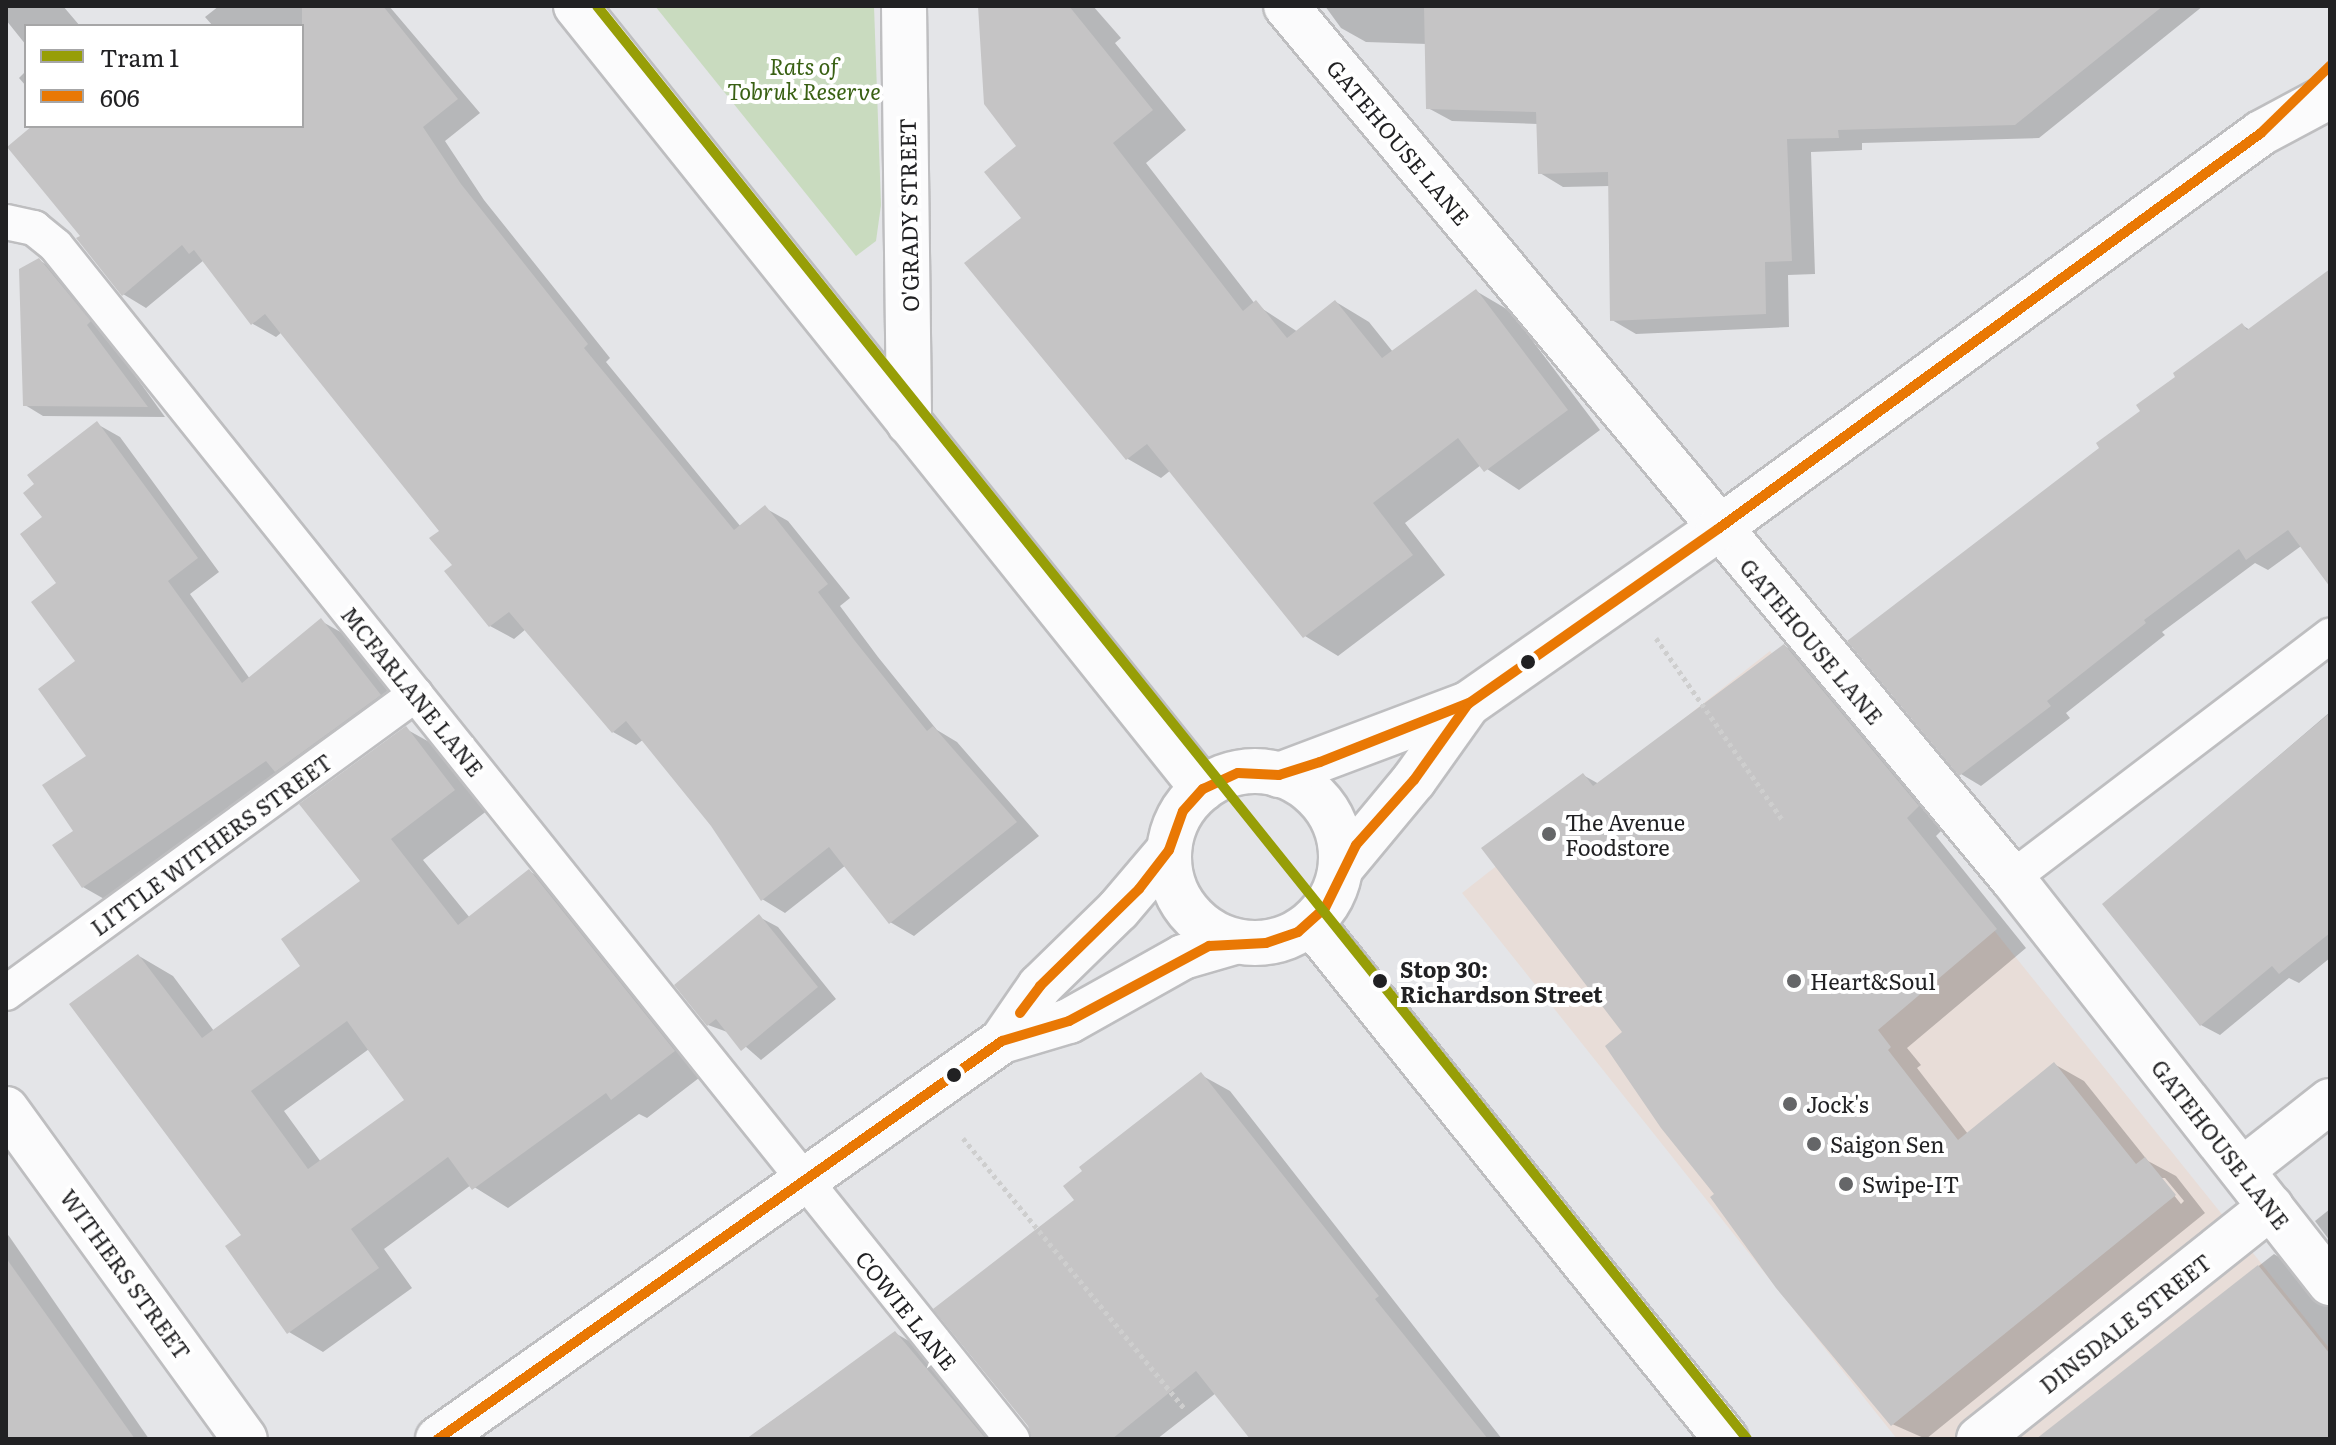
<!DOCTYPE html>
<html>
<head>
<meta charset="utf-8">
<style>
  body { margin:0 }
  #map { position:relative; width:2336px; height:1445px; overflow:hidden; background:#e4e5e8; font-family:Literata,serif }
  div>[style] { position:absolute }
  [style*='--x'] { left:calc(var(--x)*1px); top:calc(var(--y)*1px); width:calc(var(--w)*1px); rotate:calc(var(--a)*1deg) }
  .commercial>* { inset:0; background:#e8ddd8 }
  .green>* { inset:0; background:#c9dbbf }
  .shadow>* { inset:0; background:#0003 }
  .building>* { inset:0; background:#c5c4c5 }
  .path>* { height:5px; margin-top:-2.5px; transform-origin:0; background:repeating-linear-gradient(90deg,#cecece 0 4px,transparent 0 8px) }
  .roads { filter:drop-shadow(2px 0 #bebec0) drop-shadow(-2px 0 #bebec0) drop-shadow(0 2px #bebec0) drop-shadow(0 -2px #bebec0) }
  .lane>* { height:34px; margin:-17px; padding:0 17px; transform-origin:17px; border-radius:17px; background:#fbfbfc }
  .street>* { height:44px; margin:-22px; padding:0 22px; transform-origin:22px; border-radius:22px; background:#fbfbfc }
  .secondary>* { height:44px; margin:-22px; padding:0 22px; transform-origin:22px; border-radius:22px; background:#fbfbfc }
  .secondary>.ring { margin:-22px; padding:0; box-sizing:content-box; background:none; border:44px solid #fbfbfc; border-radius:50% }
  .bus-1>* { height:10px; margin:-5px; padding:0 5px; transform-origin:5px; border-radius:5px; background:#e97804 }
  .tram-1>* { height:10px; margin:-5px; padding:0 5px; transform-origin:5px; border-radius:5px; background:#979e07 }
  .dots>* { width:22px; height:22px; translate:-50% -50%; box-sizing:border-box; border:4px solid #fff; border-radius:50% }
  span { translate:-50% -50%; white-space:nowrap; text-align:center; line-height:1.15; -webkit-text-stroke:8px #fff; paint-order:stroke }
  .park-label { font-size:22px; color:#396013; font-style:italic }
  .street-label { font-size:22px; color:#212123 }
  .poi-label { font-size:22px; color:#212123 }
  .left { translate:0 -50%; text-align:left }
  .stop-label { font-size:22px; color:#212123; font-weight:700 }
  .frame { position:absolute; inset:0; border:8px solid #212123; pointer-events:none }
  .legend { position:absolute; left:24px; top:24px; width:280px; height:104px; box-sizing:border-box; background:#fff; border:2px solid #a6a6a7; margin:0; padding:10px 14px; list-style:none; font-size:24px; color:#212123 }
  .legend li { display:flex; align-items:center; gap:16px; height:40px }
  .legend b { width:40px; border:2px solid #a6a6a7 }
</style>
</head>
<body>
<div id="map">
  <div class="commercial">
    <i style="clip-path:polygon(1770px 651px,2330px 1349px,2330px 1439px,1897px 1439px,1462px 893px)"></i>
  </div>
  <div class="green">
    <i style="clip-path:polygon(655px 6px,874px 6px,881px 205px,876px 241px,856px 256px)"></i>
  </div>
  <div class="shadow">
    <i style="clip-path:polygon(6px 6px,63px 6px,80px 26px,26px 26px,26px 45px,6px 20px)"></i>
    <i style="clip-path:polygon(219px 6px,389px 6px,480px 113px,445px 141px,484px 200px,610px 358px,606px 362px,741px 527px,765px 508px,788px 521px,850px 598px,840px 606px,878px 657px,937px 730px,957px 742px,1039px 836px,914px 936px,890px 922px,846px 865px,785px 913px,762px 899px,713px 825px,644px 739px,636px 745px,613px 732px,526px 629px,514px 639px,490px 626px,441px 531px,282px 332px,276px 337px,253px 324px,204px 260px,146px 308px,123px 294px,83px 236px,35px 126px,302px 126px,302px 26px,213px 26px,205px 17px)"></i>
    <i style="clip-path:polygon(980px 6px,1093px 6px,1121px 38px,1115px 43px,1186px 130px,1146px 163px,1255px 304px,1298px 332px,1336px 302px,1369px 322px,1393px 352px,1476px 291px,1510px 311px,1600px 430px,1519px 490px,1481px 465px,1405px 523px,1445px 575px,1338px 656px,1305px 636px,1171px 470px,1161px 478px,1128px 459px,966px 263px,1023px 218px,1019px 146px)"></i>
    <i style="clip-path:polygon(1325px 6px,2203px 6px,2039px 138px,1862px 143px,1862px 150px,1811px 152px,1815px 274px,1788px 275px,1789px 327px,1636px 334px,1612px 320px,1610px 186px,1563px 187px,1540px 173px,1538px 124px,1452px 121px,1428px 108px,1427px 44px,1366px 42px,1341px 28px)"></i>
    <i style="clip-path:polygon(26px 71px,26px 86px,19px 78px)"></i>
    <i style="clip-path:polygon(42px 262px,61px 273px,165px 417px,43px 416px,25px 405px)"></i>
    <i style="clip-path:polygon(2330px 282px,2330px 525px,2268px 570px,2255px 563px,2162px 632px,2165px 635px,2066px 713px,2070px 718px,1981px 786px,1961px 774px,2102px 448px,2242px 325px,2250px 330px)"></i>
    <i style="clip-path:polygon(97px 424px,120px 437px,219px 572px,190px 594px,250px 679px,321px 621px,344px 634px,402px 709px,106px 900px,83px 887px,76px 832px,89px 756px,78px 662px,45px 518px)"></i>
    <i style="clip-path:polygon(evenodd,1785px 646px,1815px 664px,1948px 824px,1936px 836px,2026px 948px,1907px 1048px,1921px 1065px,1917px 1068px,1968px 1134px,2054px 1064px,2084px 1081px,2148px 1161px,2176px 1176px,2205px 1213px,1926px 1439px,1892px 1424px,1717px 1194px,1625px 1033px,1583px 775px,1599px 784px,1785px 646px,2160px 1178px,2165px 1178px,2184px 1201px,2181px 1204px,2160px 1178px)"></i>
    <i style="clip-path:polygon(2330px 712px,2330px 958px,2299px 983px,2289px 978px,2220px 1035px,2201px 1025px,2105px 905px)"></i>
    <i style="clip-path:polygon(evenodd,406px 729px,440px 748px,488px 810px,423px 860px,470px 918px,529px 871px,563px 891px,708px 1071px,647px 1118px,639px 1114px,508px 1208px,471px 1185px,384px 1249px,412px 1288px,323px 1352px,289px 1332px,244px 1235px,139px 956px,173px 976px,214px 1031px,303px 966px,363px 881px,406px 729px,369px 1049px,406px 1100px,321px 1162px,284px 1111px,369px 1049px)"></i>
    <i style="clip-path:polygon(759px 917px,778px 927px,836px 999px,761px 1060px,730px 1033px,708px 1025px)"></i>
    <i style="clip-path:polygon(1201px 1075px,1230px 1091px,1502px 1439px,1253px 1439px,1216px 1393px,1157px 1439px,1032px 1439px,1030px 1426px,1077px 1200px)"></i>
    <i style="clip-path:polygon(2330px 1209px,2330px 1241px,2315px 1221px)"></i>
    <i style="clip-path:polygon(6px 1233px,9px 1236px,149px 1439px,6px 1439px)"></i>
    <i style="clip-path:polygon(2274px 1254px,2315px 1278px,2330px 1296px,2330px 1439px,2049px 1439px,2058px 1424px)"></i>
    <i style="clip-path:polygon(895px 1333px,923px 1349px,999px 1439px,747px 1439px)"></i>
  </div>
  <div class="building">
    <i style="clip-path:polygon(302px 6px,383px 6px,458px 99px,423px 127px,461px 184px,588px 344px,584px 348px,734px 530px,765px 505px,828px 584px,818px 592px,855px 641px,927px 731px,933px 726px,1017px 822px,889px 924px,829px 847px,761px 901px,711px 826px,626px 721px,612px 733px,509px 612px,489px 627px,444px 571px,452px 565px,429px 538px,439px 531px,265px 314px,251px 325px,194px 250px,189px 254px,182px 245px,122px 296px,76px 238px,80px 236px,7px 147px,32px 126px,302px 126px)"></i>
    <i style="clip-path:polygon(978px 6px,1069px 6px,1153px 110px,1113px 143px,1243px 311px,1256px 300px,1287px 338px,1335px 300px,1382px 358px,1476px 289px,1568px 410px,1484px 472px,1458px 438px,1373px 503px,1413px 555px,1303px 638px,1147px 444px,1126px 460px,964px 263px,1021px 218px,984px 172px,1016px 146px,984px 104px)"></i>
    <i style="clip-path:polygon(1424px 6px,2163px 6px,2015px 125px,1838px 130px,1839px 138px,1787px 139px,1792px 261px,1765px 262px,1766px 314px,1610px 321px,1608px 172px,1538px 174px,1536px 112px,1426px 109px)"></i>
    <i style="clip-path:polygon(39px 258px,91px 321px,87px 325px,148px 407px,23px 406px,19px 269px)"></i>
    <i style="clip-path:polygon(2330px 269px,2330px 587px,2288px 530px,2246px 560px,2239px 549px,2144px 620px,2146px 623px,2047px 701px,2051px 706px,1959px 776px,1847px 641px,2099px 448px,2096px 443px,2140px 411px,2136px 405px,2175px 377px,2173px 373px,2242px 323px,2247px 330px)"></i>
    <i style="clip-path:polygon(97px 421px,198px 558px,168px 581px,242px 683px,321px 618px,381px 695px,275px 772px,266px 761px,82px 888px,52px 845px,73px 831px,42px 785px,86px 756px,38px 689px,75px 661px,31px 602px,56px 583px,20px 534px,42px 517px,23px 493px,34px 484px,27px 475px)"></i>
    <i style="clip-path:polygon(1784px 644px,1919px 806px,1907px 818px,1997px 929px,1878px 1030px,1891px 1047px,1888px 1050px,1958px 1140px,2054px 1062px,2136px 1164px,2145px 1157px,2176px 1195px,1891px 1426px,1776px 1288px,1710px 1197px,1714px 1194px,1661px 1128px,1605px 1046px,1622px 1032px,1481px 848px,1583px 773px,1593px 786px)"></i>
    <i style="clip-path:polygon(2330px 713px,2330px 933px,2279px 974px,2272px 966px,2200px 1026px,2102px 904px)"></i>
    <i style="clip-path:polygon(evenodd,406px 726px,455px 790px,391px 839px,458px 925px,529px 869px,675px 1051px,611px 1100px,606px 1093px,472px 1190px,448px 1157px,351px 1229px,379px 1268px,287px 1334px,225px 1246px,241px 1235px,69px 1004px,138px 954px,202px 1038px,300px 966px,281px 939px,360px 881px,299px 804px,406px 726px,347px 1021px,404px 1100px,308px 1169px,251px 1091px,347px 1021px)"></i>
    <i style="clip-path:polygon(759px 914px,818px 987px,741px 1051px,716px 1019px,707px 1026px,674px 985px)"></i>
    <i style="clip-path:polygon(1201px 1072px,1379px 1296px,1375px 1299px,1488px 1439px,1250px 1439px,1196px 1371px,1112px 1439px,1032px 1439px,1028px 1426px,933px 1309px,1074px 1200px,1063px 1186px,1082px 1171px,1079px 1167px)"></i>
    <i style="clip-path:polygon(6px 1258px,135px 1439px,6px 1439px)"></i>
    <i style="clip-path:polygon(2258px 1265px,2330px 1354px,2330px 1439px,2036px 1439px)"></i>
    <i style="clip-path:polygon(895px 1331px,986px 1439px,746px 1439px,813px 1391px)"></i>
  </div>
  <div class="path">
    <i style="--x:1656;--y:638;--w:223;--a:55.2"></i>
    <i style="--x:963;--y:1138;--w:350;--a:50.7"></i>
  </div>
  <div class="roads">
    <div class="lane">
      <i style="--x:6;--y:222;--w:29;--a:12"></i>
      <i style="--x:34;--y:228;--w:28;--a:39"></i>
      <i style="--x:56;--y:246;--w:1529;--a:51.29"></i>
      <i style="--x:2012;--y:878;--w:400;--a:-37.3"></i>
      <i style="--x:6;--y:993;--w:507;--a:-36.1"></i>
    </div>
    <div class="street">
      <i style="--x:904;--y:6;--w:417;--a:89.3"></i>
      <i style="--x:1286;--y:6;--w:1135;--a:50.22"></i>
      <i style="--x:2012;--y:878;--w:515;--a:51.86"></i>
      <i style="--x:6;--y:1109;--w:407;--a:54.1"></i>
      <i style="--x:2242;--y:1170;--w:112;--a:-38.1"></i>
      <i style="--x:1979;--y:1439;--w:373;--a:-38.5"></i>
    </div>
    <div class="secondary">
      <i style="--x:576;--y:6;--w:1003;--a:51.31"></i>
      <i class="ring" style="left:1169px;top:771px;width:128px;height:128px"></i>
      <i style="--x:1279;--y:775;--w:202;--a:-20.6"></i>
      <i style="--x:1468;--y:704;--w:305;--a:-35"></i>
      <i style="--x:1718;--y:529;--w:672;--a:-36.1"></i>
      <i style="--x:2261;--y:133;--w:78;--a:-28.2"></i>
      <i style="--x:1341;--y:868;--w:114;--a:-50.3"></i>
      <i style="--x:1414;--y:780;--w:93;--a:-54.6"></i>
      <i style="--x:1311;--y:923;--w:662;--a:51.19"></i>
      <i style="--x:1002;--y:1041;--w:67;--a:-55.4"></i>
      <i style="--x:1040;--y:986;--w:109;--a:-44.3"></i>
      <i style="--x:1118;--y:910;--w:79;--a:-49.6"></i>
      <i style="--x:438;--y:1439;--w:690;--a:-35.21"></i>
      <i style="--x:1002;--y:1041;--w:70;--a:-16.6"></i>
      <i style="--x:1069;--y:1021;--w:131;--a:-29.3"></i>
      <i style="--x:1183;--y:957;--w:53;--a:-16.4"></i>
    </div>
  </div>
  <div class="bus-1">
    <i style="--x:1020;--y:1013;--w:34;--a:-53"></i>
    <i style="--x:1040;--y:986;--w:139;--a:-44.4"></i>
    <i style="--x:1139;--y:889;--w:49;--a:-52.4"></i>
    <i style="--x:1169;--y:850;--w:41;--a:-70.3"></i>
    <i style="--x:1183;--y:811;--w:30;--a:-48"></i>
    <i style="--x:1203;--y:789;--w:38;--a:-25"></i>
    <i style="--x:1238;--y:773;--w:41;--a:2.8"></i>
    <i style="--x:1279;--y:775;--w:43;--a:-17.6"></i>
    <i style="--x:1320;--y:762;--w:160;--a:-21.6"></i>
    <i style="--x:438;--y:1439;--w:690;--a:-35.21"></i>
    <i style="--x:1002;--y:1041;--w:70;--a:-16.6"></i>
    <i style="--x:1069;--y:1021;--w:159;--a:-28.2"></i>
    <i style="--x:1209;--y:946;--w:57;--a:-3"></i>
    <i style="--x:1266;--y:943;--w:34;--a:-19"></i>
    <i style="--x:1298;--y:932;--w:36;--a:-42"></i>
    <i style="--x:1325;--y:908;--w:70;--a:-63.8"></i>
    <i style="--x:1356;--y:845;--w:87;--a:-48.3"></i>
    <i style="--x:1414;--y:780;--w:93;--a:-54.6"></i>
    <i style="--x:1468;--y:704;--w:305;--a:-35"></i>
    <i style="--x:1718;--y:529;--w:672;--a:-36.1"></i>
    <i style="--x:2261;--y:133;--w:96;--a:-44.2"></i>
  </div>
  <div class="tram-1">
    <i style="--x:597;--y:6;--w:1837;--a:51.25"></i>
  </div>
  <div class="dots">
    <i style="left:1528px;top:662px;background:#212123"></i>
    <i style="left:1549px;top:834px;background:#656668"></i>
    <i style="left:1380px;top:981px;background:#212123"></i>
    <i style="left:1794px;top:981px;background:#656668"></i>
    <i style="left:954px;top:1075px;background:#212123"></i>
    <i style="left:1790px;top:1104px;background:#656668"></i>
    <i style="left:1814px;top:1144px;background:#656668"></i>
    <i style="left:1846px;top:1184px;background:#656668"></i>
  </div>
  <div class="park-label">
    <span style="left:804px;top:78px">Rats of<br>Tobruk Reserve</span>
  </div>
  <div class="street-label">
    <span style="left:1399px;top:142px;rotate:50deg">GATEHOUSE LANE</span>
    <span style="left:908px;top:215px;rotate:-91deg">O'GRADY STREET</span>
    <span style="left:1812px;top:641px;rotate:50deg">GATEHOUSE LANE</span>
    <span style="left:413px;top:691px;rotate:51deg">MCFARLANE LANE</span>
    <span style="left:211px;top:844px;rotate:-36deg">LITTLE WITHERS STREET</span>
    <span style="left:2221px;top:1144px;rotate:52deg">GATEHOUSE LANE</span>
    <span style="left:126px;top:1274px;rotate:54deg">WITHERS STREET</span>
    <span style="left:907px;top:1310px;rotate:51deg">COWIE LANE</span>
    <span style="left:2125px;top:1323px;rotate:-38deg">DINSDALE STREET</span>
  </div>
  <div class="poi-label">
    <span class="left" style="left:1565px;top:834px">The Avenue<br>Foodstore</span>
    <span class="left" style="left:1810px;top:981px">Heart&amp;Soul</span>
    <span class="left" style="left:1806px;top:1104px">Jock's</span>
    <span class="left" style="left:1830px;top:1144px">Saigon Sen</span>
    <span class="left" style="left:1862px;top:1184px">Swipe-IT</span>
  </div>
  <div class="stop-label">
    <span class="left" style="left:1400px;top:981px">Stop 30:<br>Richardson Street</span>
  </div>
  <div class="frame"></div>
  <ul class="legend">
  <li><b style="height:10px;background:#979e07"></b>Tram 1</li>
  <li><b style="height:10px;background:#e97804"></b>606</li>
  </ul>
</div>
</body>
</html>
